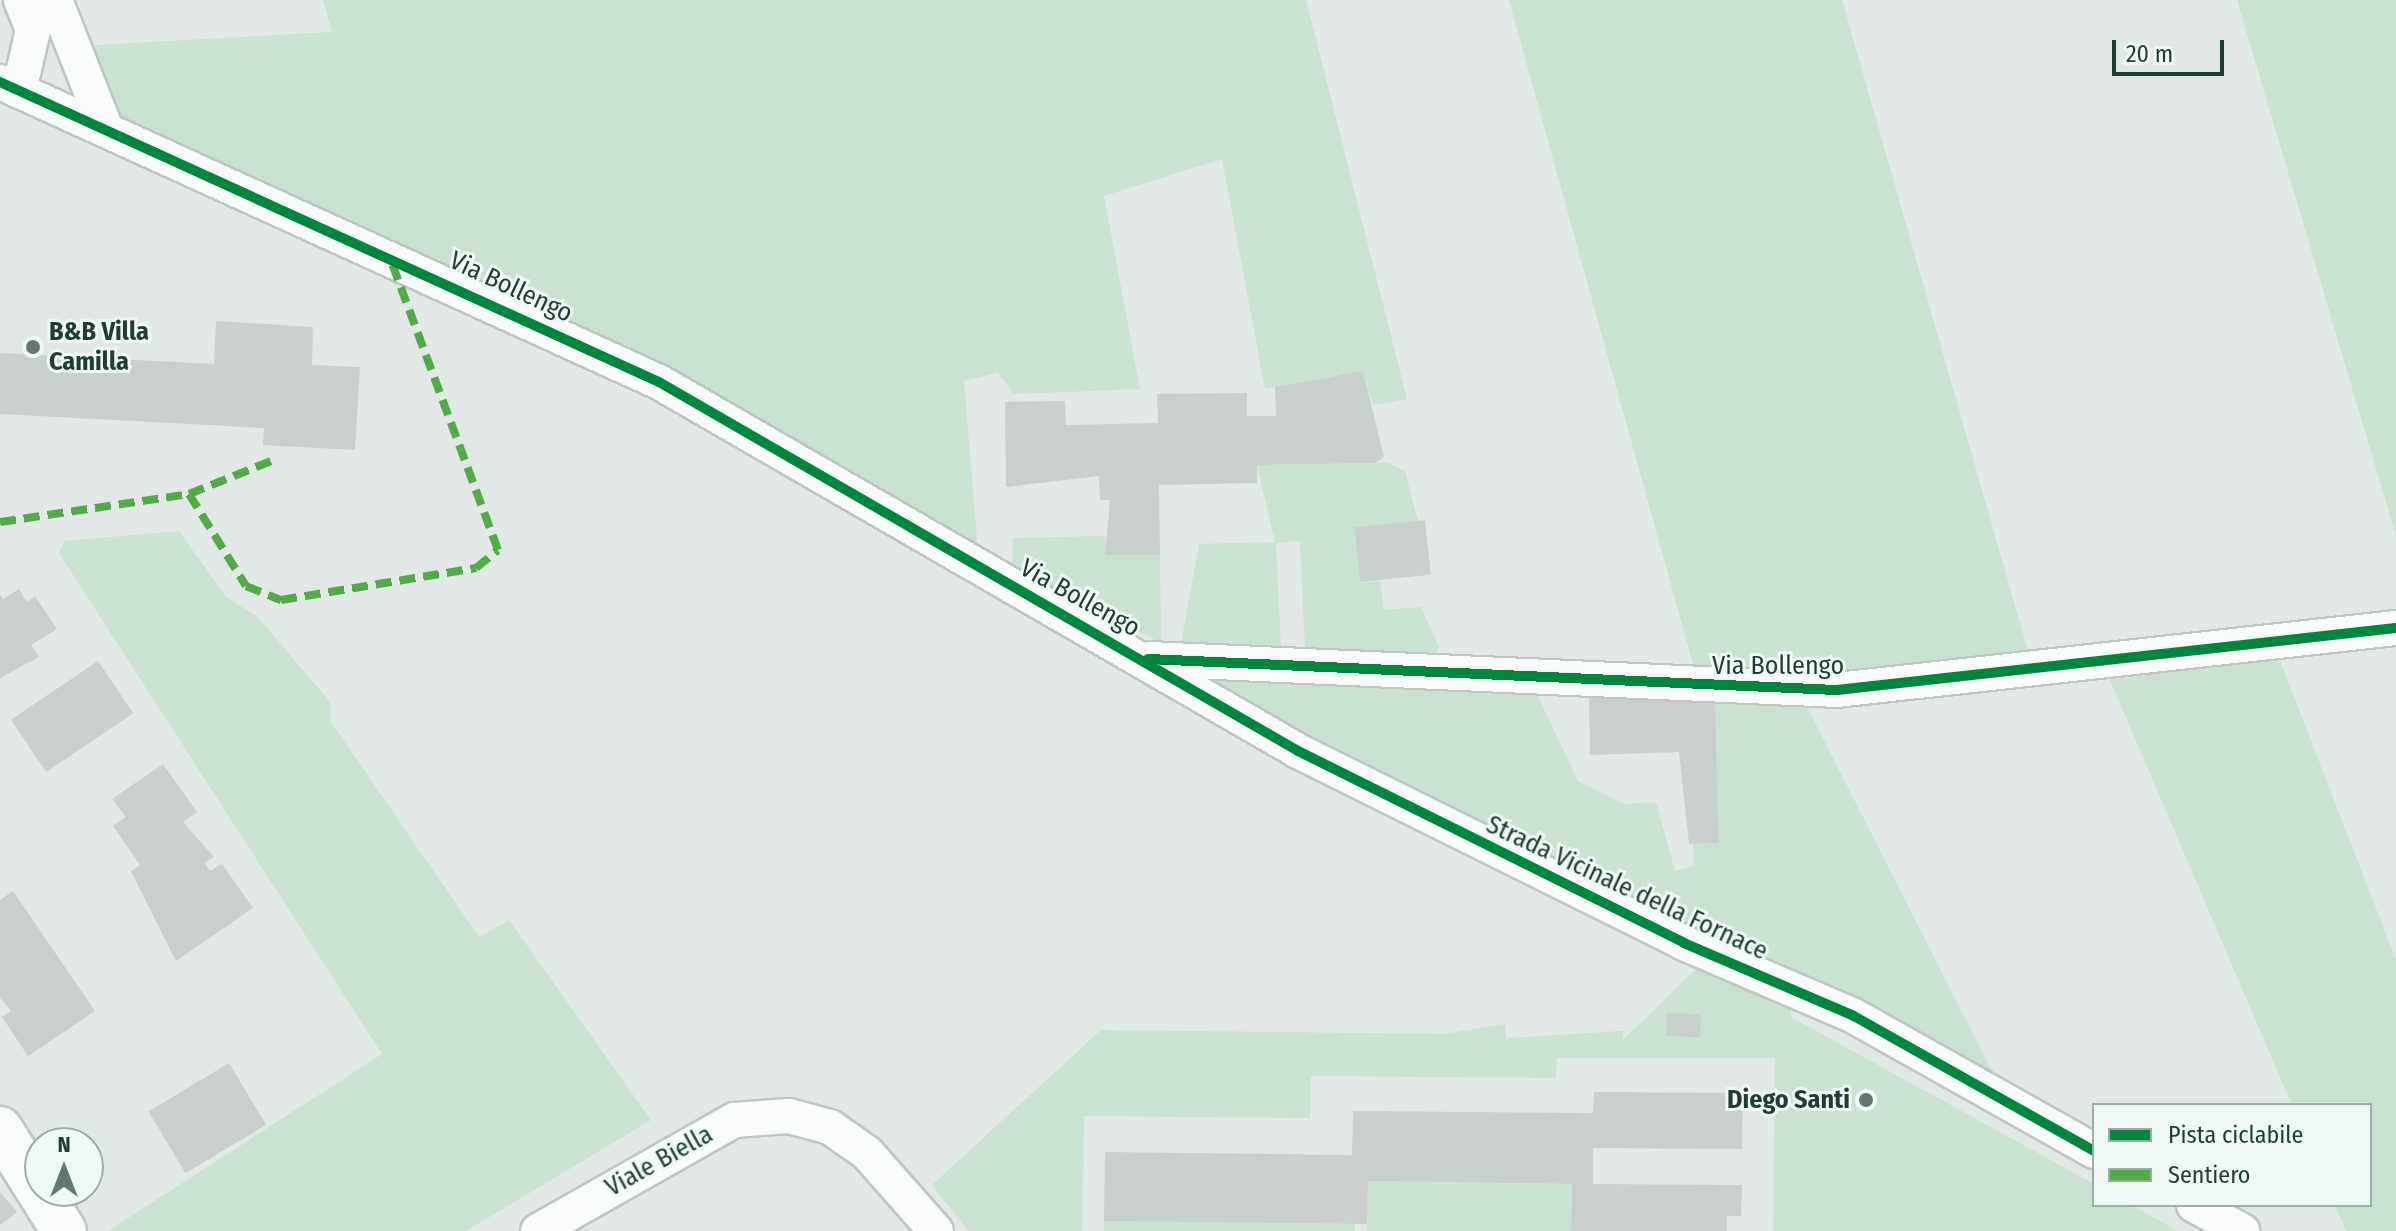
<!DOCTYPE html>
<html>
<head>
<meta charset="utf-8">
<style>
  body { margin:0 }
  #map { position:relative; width:2396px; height:1231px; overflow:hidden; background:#e1e8e5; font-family:"Fira Sans Condensed",sans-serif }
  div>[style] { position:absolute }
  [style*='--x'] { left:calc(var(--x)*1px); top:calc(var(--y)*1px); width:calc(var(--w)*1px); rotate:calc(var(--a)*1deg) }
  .green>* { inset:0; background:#c9e2d2; transform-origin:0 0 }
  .building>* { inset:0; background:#c9cfcd; transform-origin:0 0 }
  .roads { filter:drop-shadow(2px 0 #bec5c2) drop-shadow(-2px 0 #bec5c2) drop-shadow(0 2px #bec5c2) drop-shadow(0 -2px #bec5c2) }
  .minor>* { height:34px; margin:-17px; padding:0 17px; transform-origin:17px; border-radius:17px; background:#fafcfb }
  .secondary>* { height:44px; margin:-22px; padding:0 22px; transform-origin:22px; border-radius:22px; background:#fafcfb }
  .quiet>* { height:8px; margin-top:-4px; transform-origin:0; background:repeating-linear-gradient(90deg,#52ac45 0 16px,transparent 0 24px) }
  .cycleway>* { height:10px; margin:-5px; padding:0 5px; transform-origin:5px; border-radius:5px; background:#00873e }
  .dots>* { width:22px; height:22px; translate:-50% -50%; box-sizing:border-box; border:4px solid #eff8f4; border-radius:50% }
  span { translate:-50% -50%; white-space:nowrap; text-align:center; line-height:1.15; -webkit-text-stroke:6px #eff8f4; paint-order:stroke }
  .street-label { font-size:26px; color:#1f3c35 }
  .poi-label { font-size:26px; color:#1f3c35; font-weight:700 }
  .left { translate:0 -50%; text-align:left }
  .right { translate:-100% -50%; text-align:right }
  .legend { position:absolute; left:2092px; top:1103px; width:280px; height:104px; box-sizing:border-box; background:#eff8f4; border:2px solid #9cada8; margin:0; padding:10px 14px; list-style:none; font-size:24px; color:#1f3c35 }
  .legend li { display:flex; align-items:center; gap:16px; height:40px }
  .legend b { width:40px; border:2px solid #9cada8 }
  .north { position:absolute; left:24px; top:1127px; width:80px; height:80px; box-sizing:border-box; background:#eff8f4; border:2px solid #9cada8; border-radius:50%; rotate:0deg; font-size:22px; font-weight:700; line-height:32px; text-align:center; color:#1f3c35 }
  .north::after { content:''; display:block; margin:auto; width:28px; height:36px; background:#637873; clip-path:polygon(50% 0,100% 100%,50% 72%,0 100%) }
  .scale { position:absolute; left:2112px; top:40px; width:112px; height:36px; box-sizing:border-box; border:4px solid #1f3c35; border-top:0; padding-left:10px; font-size:24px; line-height:28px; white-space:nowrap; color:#1f3c35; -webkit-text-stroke:6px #eff8f4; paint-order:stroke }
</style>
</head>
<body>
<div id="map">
  <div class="green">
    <i style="clip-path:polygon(323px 0,1306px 0,1407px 399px,1373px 405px,1363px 371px,1265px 389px,1222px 159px,1104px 196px,1140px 389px,1014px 394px,998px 373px,964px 381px,978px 552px,822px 456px,569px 326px,110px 120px,78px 46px,332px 32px)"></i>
    <i style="clip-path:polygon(1509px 0,1842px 0,2031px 662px,1870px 678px,1696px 675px)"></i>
    <i style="clip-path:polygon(2237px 0,2396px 0,2396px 536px)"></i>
    <i style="clip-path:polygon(1388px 463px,1405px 471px,1418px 521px,1399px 523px,1361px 583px,1380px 581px,1384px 610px,1421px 607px,1439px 647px,1434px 658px,1305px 648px,1300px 541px,1276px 543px,1281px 647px,1181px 643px,1199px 544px,1275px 542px,1257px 465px)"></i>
    <i style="clip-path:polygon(179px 531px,226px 597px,258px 617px,330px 702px,331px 722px,479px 937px,509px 920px,651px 1120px,466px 1231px,108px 1231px,382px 1054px,59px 553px,64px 541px)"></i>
    <i style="clip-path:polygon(1105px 536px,1106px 555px,1160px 555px,1161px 643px,1012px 566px,1013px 538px)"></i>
    <i style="clip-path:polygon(2279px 658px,2396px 960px,2396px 1231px,2346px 1231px,2335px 1205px,2370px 1205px,2370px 1105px,2292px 1105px,2110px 680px)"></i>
    <i style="clip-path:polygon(1200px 672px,1536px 692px,1578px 781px,1624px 804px,1656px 802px,1675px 871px,1694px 866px,1693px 844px,1719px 843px,1715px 697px,1804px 701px,1998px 1083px,1196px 682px)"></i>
    <i style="clip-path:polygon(1702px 963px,1790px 999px,1791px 1017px,2094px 1184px,2094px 1205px,2131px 1205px,2178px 1231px,1773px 1231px,1775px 1058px,1557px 1058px,1556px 1078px,1311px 1076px,1310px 1118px,1084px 1116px,1082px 1231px,968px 1231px,932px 1185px,1101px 1030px,1444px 1034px,1505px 1024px,1506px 1038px,1623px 1031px,1623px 1040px)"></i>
    <i style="left:1368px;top:1181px;width:204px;height:50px;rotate:1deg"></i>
    <i style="clip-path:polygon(1104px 1221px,1355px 1224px,1355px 1231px,1104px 1231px)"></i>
  </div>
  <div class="building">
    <i style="clip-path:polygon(216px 321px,313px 327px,312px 365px,360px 367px,355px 450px,263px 445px,264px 428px,0 414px,0 353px,214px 364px)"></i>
    <i style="clip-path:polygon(1363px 371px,1384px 457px,1375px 463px,1257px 465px,1257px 483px,1159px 485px,1160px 555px,1105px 555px,1110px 500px,1100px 500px,1099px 476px,1006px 487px,1005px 402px,1065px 401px,1066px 425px,1158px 423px,1157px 394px,1247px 393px,1247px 416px,1276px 416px,1275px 387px)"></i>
    <i style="left:1425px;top:520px;width:55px;height:71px;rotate:84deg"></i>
    <i style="clip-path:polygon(19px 589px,27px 602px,35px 596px,57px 629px,31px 645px,39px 657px,0 678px,0 594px,3px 599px)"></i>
    <i style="left:98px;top:661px;width:63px;height:105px;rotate:56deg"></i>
    <i style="clip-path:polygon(1589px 695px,1715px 697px,1719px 843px,1689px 844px,1679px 752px,1590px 755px)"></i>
    <i style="clip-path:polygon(163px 764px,197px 812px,183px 822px,214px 857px,205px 863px,210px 871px,222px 864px,253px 908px,176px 961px,131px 871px,140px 865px,113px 826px,126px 817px,112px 799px)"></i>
    <i style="clip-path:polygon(13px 891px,95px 1011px,28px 1056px,2px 1017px,11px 1011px,0 998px,0 900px)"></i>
    <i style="left:1667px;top:1013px;width:34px;height:23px;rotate:2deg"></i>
    <i style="left:229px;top:1063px;width:72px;height:94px;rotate:59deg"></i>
    <i style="clip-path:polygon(1594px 1092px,1743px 1093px,1742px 1149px,1593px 1148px,1593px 1184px,1742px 1185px,1741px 1216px,1727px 1216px,1727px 1231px,1571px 1231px,1572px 1184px,1368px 1181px,1367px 1224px,1104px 1221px,1105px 1152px,1352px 1155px,1353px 1111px,1593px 1113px)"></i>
    <i style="clip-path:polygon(0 1192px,17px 1212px,0 1225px)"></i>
  </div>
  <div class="roads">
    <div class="minor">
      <i style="--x:55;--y:0;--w:136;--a:68.5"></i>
      <i style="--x:0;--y:82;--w:724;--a:24.48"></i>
      <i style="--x:659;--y:382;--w:738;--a:30"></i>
      <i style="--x:1298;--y:751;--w:431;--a:26.4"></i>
      <i style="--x:1684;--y:943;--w:183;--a:23.2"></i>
      <i style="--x:1852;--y:1015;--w:278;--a:29.3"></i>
      <i style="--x:19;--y:91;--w:63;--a:-77.1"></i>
      <i style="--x:33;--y:30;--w:32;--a:-112"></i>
      <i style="--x:1149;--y:659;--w:689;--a:2.58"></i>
      <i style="--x:1837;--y:690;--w:562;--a:-6.33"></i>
      <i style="--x:2194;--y:1205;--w:55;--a:28.4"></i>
      <i style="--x:538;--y:1231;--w:225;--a:-29.5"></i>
      <i style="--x:734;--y:1120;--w:55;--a:-4.2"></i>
      <i style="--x:789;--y:1116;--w:42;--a:15"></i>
      <i style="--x:830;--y:1127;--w:45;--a:35.1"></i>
      <i style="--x:867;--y:1153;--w:104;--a:48.5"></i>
    </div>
    <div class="secondary">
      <i style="--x:0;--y:1129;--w:120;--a:57.9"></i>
    </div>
  </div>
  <div class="quiet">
    <i style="--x:189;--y:494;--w:108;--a:58.2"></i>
    <i style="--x:246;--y:586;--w:38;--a:22"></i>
    <i style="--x:281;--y:600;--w:198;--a:-9.3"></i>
    <i style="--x:476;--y:568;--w:28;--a:-39"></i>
    <i style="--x:498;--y:550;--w:309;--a:-110.3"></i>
    <i style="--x:0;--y:522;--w:191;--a:-8.4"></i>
    <i style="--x:189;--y:494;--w:94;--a:-21.9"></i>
  </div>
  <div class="cycleway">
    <i style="--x:0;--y:82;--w:724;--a:24.48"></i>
    <i style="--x:659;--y:382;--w:738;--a:30"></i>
    <i style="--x:1298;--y:751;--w:431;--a:26.4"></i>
    <i style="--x:1684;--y:943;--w:183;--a:23.2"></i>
    <i style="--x:1852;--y:1015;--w:278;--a:29.3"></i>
    <i style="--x:1148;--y:659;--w:690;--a:2.58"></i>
    <i style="--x:1837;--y:690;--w:562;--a:-6.33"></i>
  </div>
  <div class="dots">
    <i style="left:33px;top:347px;background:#637873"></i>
    <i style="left:1866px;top:1100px;background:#637873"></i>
  </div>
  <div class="street-label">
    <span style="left:511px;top:287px;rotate:25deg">Via Bollengo</span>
    <span style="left:1080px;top:598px;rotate:29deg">Via Bollengo</span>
    <span style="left:1778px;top:666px">Via Bollengo</span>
    <span style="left:1627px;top:888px;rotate:25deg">Strada Vicinale della Fornace</span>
    <span style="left:659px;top:1161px;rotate:-29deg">Viale Biella</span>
  </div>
  <div class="poi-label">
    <span class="left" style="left:49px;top:347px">B&amp;B Villa<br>Camilla</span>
    <span class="right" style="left:1850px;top:1100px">Diego Santi</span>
  </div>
  <ul class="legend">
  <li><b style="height:10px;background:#00873e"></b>Pista ciclabile</li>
  <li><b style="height:10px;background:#52ac45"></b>Sentiero</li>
  </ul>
  <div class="north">N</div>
  <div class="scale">20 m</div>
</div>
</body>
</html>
